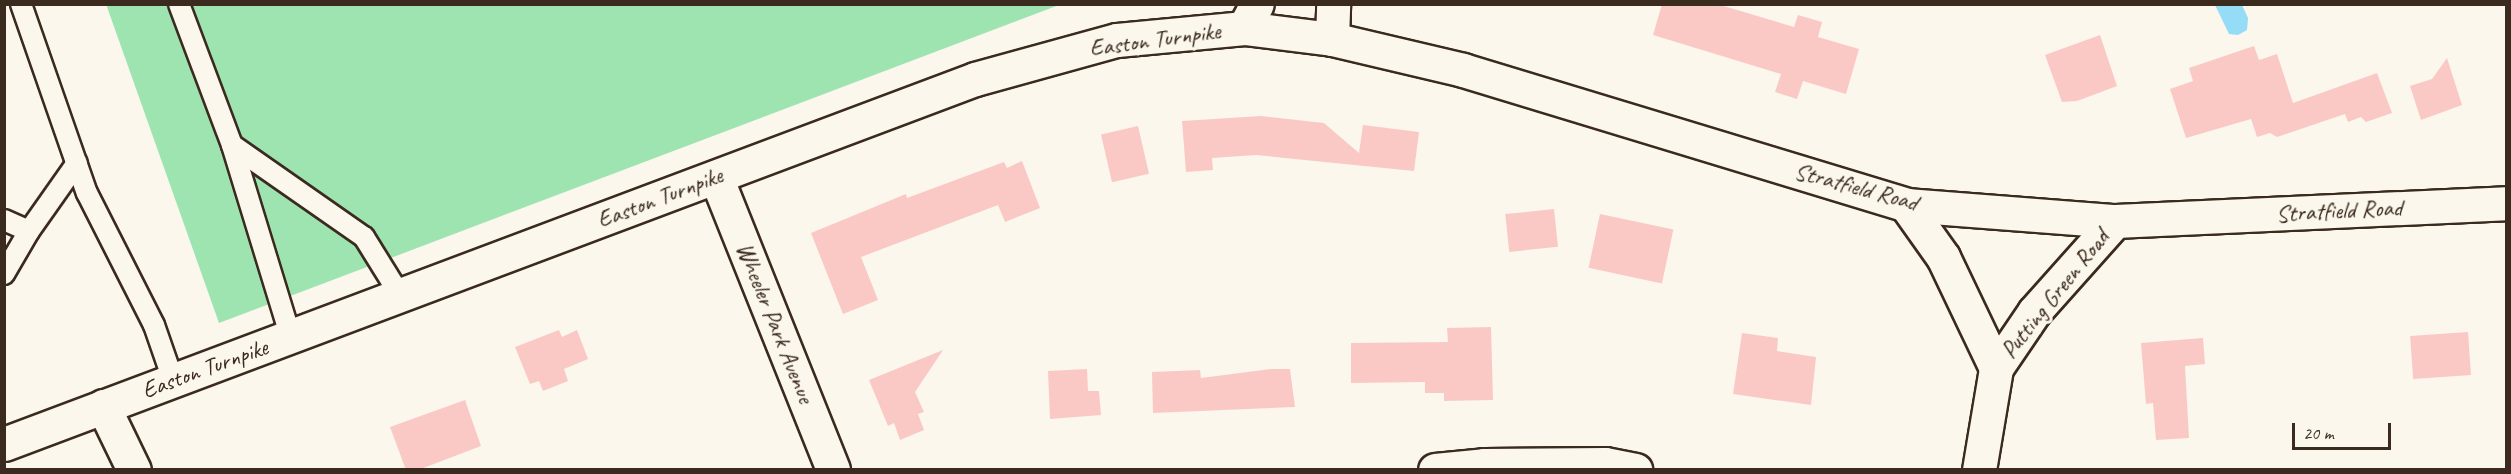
<!DOCTYPE html>
<html>
<head>
<meta charset="utf-8">
<style>
  body { margin:0 }
  #map { position:relative; width:2511px; height:474px; overflow:hidden; background:#fbf7ec; font-family:Caveat,sans-serif }
  div>[style] { position:absolute }
  [style*='--x'] { left:calc(var(--x)*1px); top:calc(var(--y)*1px); width:calc(var(--w)*1px); rotate:calc(var(--a)*1deg) }
  .green>* { inset:0; background:#9ee4b1 }
  .water>* { inset:0; background:#95dcf7 }
  .building>* { inset:0; background:#fac9c6; transform-origin:0 0 }
  .roads { filter:drop-shadow(2px 0 #3b2a1e) drop-shadow(-2px 0 #3b2a1e) drop-shadow(0 2px #3b2a1e) drop-shadow(0 -2px #3b2a1e) }
  .service>* { height:20px; margin:-10px; padding:0 10px; transform-origin:10px; border-radius:10px; background:#fbf7ec }
  .minor>* { height:33px; margin:-16.5px; padding:0 16.5px; transform-origin:16.5px; border-radius:16.5px; background:#fbf7ec }
  .secondary>* { height:33px; margin:-16.5px; padding:0 16.5px; transform-origin:16.5px; border-radius:16.5px; background:#fbf7ec }
  span { translate:-50% -50%; white-space:nowrap; text-align:center; line-height:1.15; -webkit-text-stroke:6px #fbf7ec; paint-order:stroke }
  .street-label { font-size:24px; color:#3b2a1e }
  .frame { position:absolute; inset:0; border:6px solid #3b2a1e; pointer-events:none }
  .scale { position:absolute; left:2292px; top:423px; width:99px; height:27px; box-sizing:border-box; border:3px solid #3b2a1e; border-top:0; padding-left:8px; font-size:18px; line-height:21px; white-space:nowrap; color:#3b2a1e; -webkit-text-stroke:4px #fbf7ec; paint-order:stroke }
</style>
</head>
<body>
<div id="map">
  <div class="green">
    <i style="clip-path:polygon(106px 4px,1059px 5px,219px 323px)"></i>
  </div>
  <div class="water">
    <i style="clip-path:polygon(2215px 5px,2242px 5px,2248px 18px,2247px 30px,2238px 35px,2229px 34px)"></i>
  </div>
  <div class="building">
    <i style="clip-path:polygon(1662px 4px,1717px 4px,1794px 27px,1798px 15px,1822px 22px,1818px 37px,1859px 49px,1846px 94px,1803px 81px,1797px 99px,1775px 92px,1781px 74px,1653px 35px)"></i>
    <i style="clip-path:polygon(2100px 35px,2117px 86px,2077px 101px,2062px 102px,2045px 55px)"></i>
    <i style="clip-path:polygon(2254px 46px,2259px 60px,2277px 54px,2293px 103px,2377px 73px,2392px 113px,2366px 122px,2361px 117px,2348px 122px,2345px 114px,2277px 137px,2270px 133px,2257px 137px,2251px 119px,2186px 138px,2170px 89px,2193px 81px,2189px 68px)"></i>
    <i style="clip-path:polygon(2447px 58px,2462px 105px,2421px 120px,2410px 86px,2432px 79px)"></i>
    <i style="clip-path:polygon(1261px 116px,1324px 123px,1359px 153px,1363px 125px,1419px 132px,1414px 171px,1256px 155px,1212px 158px,1213px 170px,1186px 172px,1182px 121px)"></i>
    <i style="left:1138px;top:126px;width:49px;height:38px;rotate:77deg"></i>
    <i style="clip-path:polygon(1022px 161px,1040px 208px,1005px 222px,998px 205px,861px 257px,878px 300px,843px 314px,811px 233px,906px 194px,907px 198px,1004px 162px,1007px 168px)"></i>
    <i style="left:1554px;top:209px;width:38px;height:49px;rotate:84deg"></i>
    <i style="left:1600px;top:214px;width:75px;height:55px;rotate:12deg"></i>
    <i style="clip-path:polygon(1491px 327px,1493px 400px,1444px 401px,1444px 393px,1425px 393px,1425px 382px,1351px 383px,1351px 343px,1448px 342px,1447px 328px)"></i>
    <i style="clip-path:polygon(559px 330px,562px 337px,577px 330px,588px 359px,564px 369px,568px 381px,543px 391px,539px 381px,530px 384px,515px 347px)"></i>
    <i style="left:2468px;top:332px;width:43px;height:58px;rotate:86deg"></i>
    <i style="clip-path:polygon(1742px 333px,1778px 338px,1777px 351px,1816px 357px,1811px 405px,1733px 394px)"></i>
    <i style="clip-path:polygon(2203px 338px,2205px 364px,2185px 366px,2189px 438px,2156px 440px,2153px 403px,2146px 404px,2141px 343px)"></i>
    <i style="clip-path:polygon(943px 350px,915px 392px,924px 412px,918px 414px,924px 430px,900px 440px,894px 423px,888px 426px,869px 380px)"></i>
    <i style="clip-path:polygon(1087px 369px,1088px 391px,1099px 391px,1101px 415px,1050px 419px,1048px 371px)"></i>
    <i style="clip-path:polygon(1271px 369px,1290px 369px,1295px 407px,1153px 413px,1152px 372px,1200px 370px,1201px 378px)"></i>
    <i style="clip-path:polygon(465px 400px,481px 446px,418px 470px,406px 470px,390px 427px)"></i>
  </div>
  <div class="roads">
    <div class="service">
      <i style="--x:21;--y:4;--w:200;--a:70.8"></i>
      <i style="--x:87;--y:193;--w:148;--a:63.1"></i>
      <i style="--x:154;--y:325;--w:58;--a:70.9"></i>
      <i style="--x:179;--y:4;--w:151;--a:69.4"></i>
      <i style="--x:232;--y:145;--w:202;--a:73"></i>
      <i style="--x:232;--y:145;--w:161;--a:34.9"></i>
      <i style="--x:364;--y:237;--w:68;--a:58.2"></i>
      <i style="--x:4;--y:220;--w:27;--a:24"></i>
      <i style="--x:4;--y:274;--w:50;--a:-59.8"></i>
      <i style="--x:29;--y:231;--w:83;--a:-54.8"></i>
    </div>
    <div class="minor">
      <i style="--x:1244;--y:28;--w:27;--a:-62"></i>
      <i style="--x:1332;--y:39;--w:35;--a:-88"></i>
      <i style="--x:716;--y:177;--w:315;--a:68.2"></i>
      <i style="--x:1906;--y:205;--w:64;--a:54.6"></i>
      <i style="--x:1943;--y:257;--w:123;--a:64.5"></i>
      <i style="--x:103;--y:406;--w:71;--a:64.2"></i>
      <i style="--x:1435;--y:470;--w:49;--a:-5.8"></i>
      <i style="--x:1484;--y:465;--w:121;--a:-0.5"></i>
      <i style="--x:1605;--y:464;--w:31;--a:11"></i>
      <i style="--x:1979;--y:470;--w:103;--a:-80.5"></i>
      <i style="--x:1996;--y:368;--w:68;--a:-55.8"></i>
      <i style="--x:2034;--y:312;--w:122;--a:-48.3"></i>
    </div>
    <div class="secondary">
      <i style="--x:4;--y:444;--w:1037;--a:-20.6"></i>
      <i style="--x:975;--y:79;--w:147;--a:-15.4"></i>
      <i style="--x:1117;--y:40;--w:128;--a:-5.4"></i>
      <i style="--x:1244;--y:28;--w:89;--a:7.1"></i>
      <i style="--x:1332;--y:39;--w:135;--a:13.3"></i>
      <i style="--x:1463;--y:70;--w:463;--a:16.9"></i>
      <i style="--x:1906;--y:205;--w:210;--a:4.4"></i>
      <i style="--x:2115;--y:221;--w:391;--a:-2.6"></i>
    </div>
  </div>
  <div class="street-label">
    <span style="left:1155px;top:40px;rotate:-8deg">Easton Turnpike</span>
    <span style="left:1856px;top:187px;rotate:15deg">Stratfield Road</span>
    <span style="left:660px;top:198px;rotate:-21deg">Easton Turnpike</span>
    <span style="left:2339px;top:211px;rotate:-3deg">Stratfield Road</span>
    <span style="left:2055px;top:294px;rotate:-51deg">Putting Green Road</span>
    <span style="left:775px;top:323px;rotate:68deg">Wheeler Park Avenue</span>
    <span style="left:205px;top:369px;rotate:-20deg">Easton Turnpike</span>
  </div>
  <div class="frame"></div>
  <div class="scale">20 m</div>
</div>
</body>
</html>
